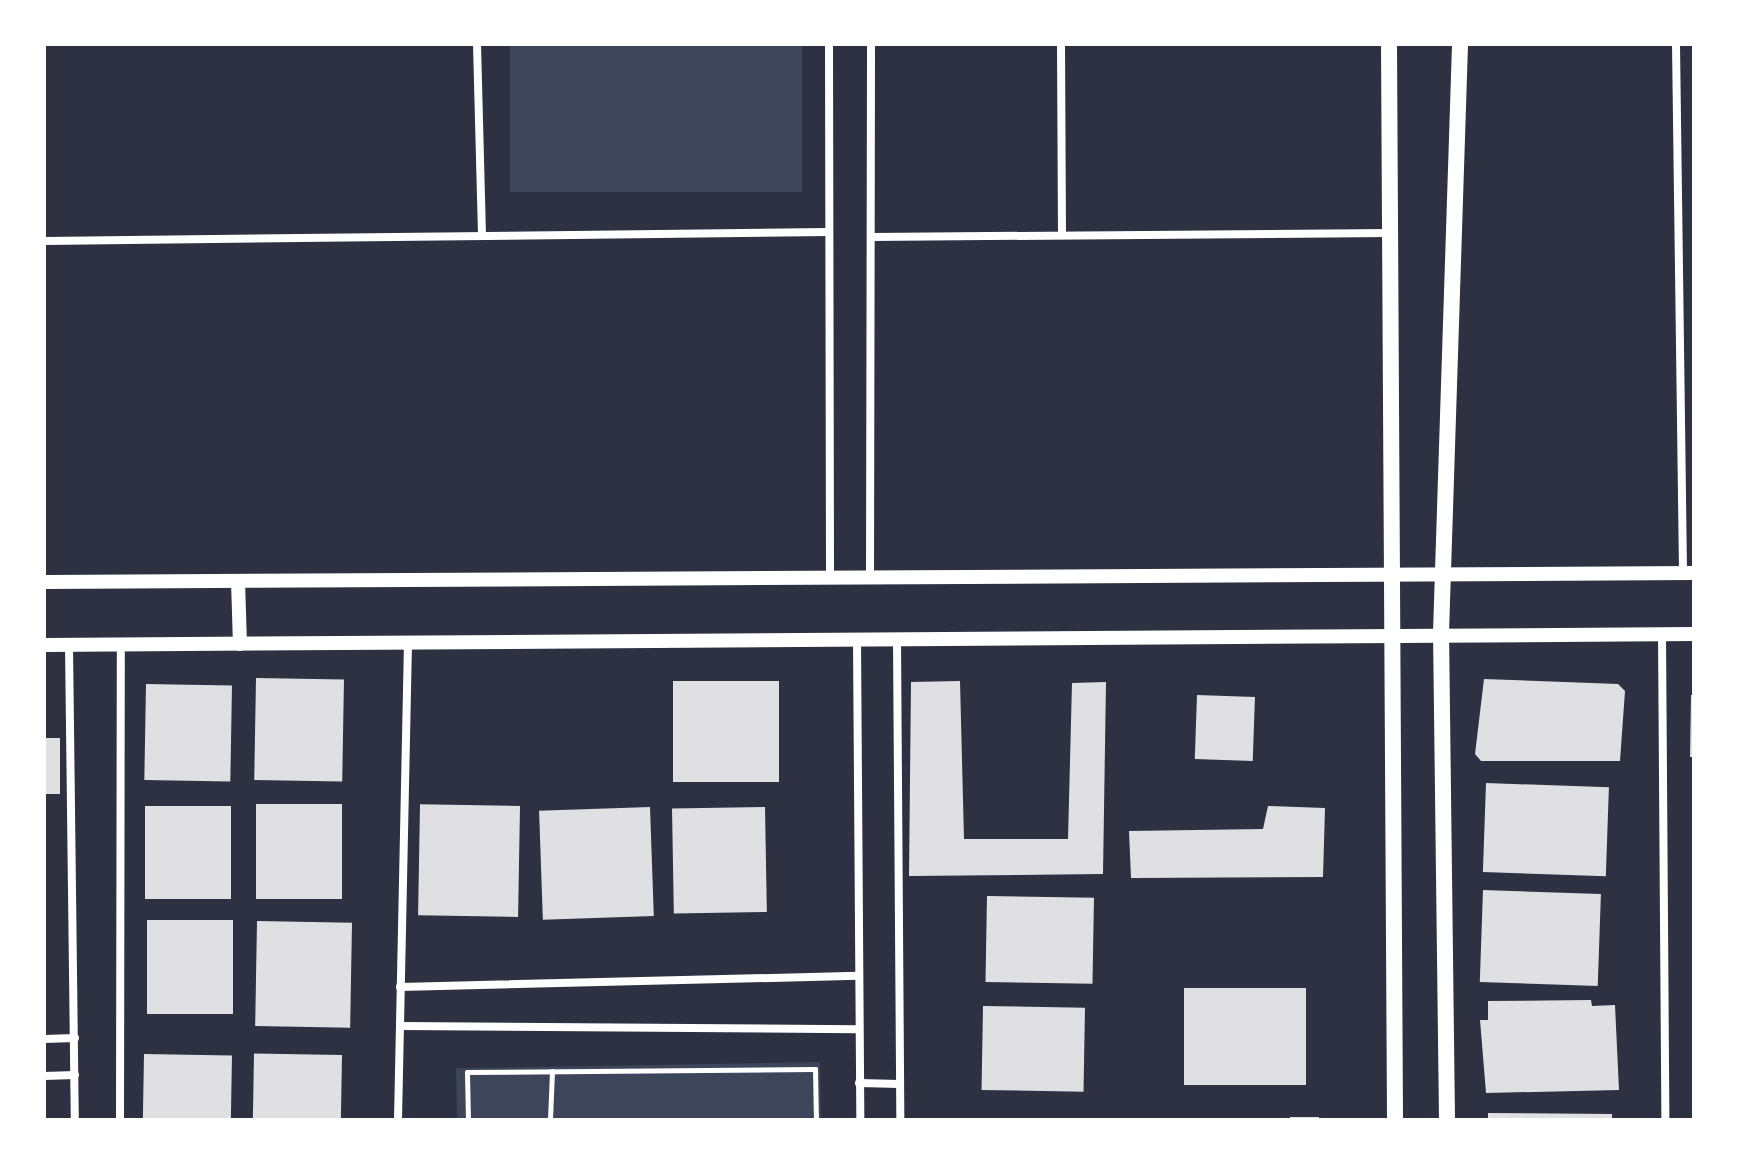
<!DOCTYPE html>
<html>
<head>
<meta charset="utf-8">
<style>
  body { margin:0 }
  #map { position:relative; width:1738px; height:1164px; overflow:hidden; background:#2d3142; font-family:"PT Sans Narrow",sans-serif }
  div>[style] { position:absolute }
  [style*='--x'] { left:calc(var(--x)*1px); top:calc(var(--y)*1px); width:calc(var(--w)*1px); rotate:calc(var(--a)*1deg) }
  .green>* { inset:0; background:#3c4559; transform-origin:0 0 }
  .building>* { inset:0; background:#e0e0e3; transform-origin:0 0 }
  .path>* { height:5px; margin:-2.5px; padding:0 2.5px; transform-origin:2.5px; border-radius:2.5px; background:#fff }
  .minor>* { height:8px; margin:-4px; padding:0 4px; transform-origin:4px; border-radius:4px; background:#fff }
  .tertiary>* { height:14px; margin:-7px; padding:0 7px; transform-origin:7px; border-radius:7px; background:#fff }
  .secondary>* { height:16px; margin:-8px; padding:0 8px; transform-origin:8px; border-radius:8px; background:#fff }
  span { translate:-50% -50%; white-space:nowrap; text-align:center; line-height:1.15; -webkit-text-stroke:6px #fff; paint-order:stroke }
  .frame { position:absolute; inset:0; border:46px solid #fff; pointer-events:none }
</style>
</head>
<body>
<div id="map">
  <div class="green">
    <i style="left:510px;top:44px;width:292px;height:148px"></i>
    <i style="left:820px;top:1062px;width:58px;height:364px;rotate:89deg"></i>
  </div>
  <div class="building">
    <i style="left:256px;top:678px;width:88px;height:102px;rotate:1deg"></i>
    <i style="clip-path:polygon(1484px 679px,1618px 684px,1625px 691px,1620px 761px,1481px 761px,1475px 754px)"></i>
    <i style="left:673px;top:681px;width:106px;height:101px"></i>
    <i style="clip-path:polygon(960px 681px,964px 839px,1068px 839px,1072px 683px,1106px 682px,1103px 874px,909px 876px,911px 682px)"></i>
    <i style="left:146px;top:684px;width:86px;height:96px;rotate:1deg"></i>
    <i style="left:1197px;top:695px;width:58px;height:64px;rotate:2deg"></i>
    <i style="clip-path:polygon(1691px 695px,1694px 695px,1694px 757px,1690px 757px)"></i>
    <i style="left:44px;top:738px;width:16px;height:56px"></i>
    <i style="left:1486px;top:783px;width:123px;height:89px;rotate:2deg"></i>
    <i style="left:256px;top:804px;width:86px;height:95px"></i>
    <i style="left:145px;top:806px;width:86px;height:93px"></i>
    <i style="left:520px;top:806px;width:111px;height:100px;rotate:91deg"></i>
    <i style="clip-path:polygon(1268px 806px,1325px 808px,1323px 877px,1131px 878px,1129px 831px,1263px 829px)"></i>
    <i style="left:650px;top:807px;width:109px;height:111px;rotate:88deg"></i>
    <i style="left:765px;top:807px;width:105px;height:93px;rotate:89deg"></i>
    <i style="left:1483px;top:890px;width:118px;height:92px;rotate:2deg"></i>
    <i style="left:987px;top:896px;width:107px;height:86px;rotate:1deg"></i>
    <i style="left:147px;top:920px;width:86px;height:94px"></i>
    <i style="left:257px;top:921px;width:95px;height:105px;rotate:1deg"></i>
    <i style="left:1184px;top:988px;width:122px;height:97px"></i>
    <i style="clip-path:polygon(1591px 1000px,1592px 1006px,1615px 1005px,1619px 1090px,1486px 1093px,1480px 1020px,1488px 1020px,1488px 1001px)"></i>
    <i style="left:983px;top:1006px;width:102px;height:84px;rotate:1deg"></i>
    <i style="left:144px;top:1054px;width:88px;height:66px;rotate:1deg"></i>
    <i style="left:342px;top:1055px;width:65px;height:88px;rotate:91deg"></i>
    <i style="clip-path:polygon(1488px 1113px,1612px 1114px,1612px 1120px,1488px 1120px)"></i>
    <i style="left:1290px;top:1117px;width:29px;height:3px"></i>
  </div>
  <div class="path">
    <i style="--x:550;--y:1119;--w:48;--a:-87.6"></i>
    <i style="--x:468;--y:1120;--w:48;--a:-91.2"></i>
    <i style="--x:467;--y:1072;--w:348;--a:-0.5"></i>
    <i style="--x:815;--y:1069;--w:51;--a:88.9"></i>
    <i style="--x:544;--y:1120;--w:12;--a:0"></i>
  </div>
  <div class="minor">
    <i style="--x:477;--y:44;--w:192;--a:88.5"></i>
    <i style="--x:829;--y:44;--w:534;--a:89.89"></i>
    <i style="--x:1061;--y:44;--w:191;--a:89.7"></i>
    <i style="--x:1676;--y:44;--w:529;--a:89.24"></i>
    <i style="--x:871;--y:237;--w:519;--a:-0.44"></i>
    <i style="--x:44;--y:241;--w:785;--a:-0.66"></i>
    <i style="--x:870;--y:578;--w:534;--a:-89.89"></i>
    <i style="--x:1662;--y:634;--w:486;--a:89.6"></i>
    <i style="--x:857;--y:640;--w:480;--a:89.6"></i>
    <i style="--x:897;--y:640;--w:480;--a:89.6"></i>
    <i style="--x:69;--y:645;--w:475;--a:89.3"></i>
    <i style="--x:400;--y:987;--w:458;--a:-1.4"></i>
    <i style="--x:400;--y:1026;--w:458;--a:0.4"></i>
    <i style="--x:44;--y:1039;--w:31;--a:-2"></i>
    <i style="--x:44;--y:1076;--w:31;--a:-2"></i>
    <i style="--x:859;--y:1083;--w:40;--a:1.4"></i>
    <i style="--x:120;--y:1120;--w:476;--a:-89.9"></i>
    <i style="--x:398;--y:1120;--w:477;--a:-88.8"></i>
  </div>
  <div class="tertiary">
    <i style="--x:238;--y:581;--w:63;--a:88.2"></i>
    <i style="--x:44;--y:582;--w:1650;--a:-0.31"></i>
    <i style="--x:44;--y:645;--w:1650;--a:-0.38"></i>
  </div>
  <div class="secondary">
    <i style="--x:1389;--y:44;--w:1076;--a:89.68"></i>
    <i style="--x:1447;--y:1120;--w:487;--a:-90.7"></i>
    <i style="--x:1441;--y:633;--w:589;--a:-88.15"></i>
  </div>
  <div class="frame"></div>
</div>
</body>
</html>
